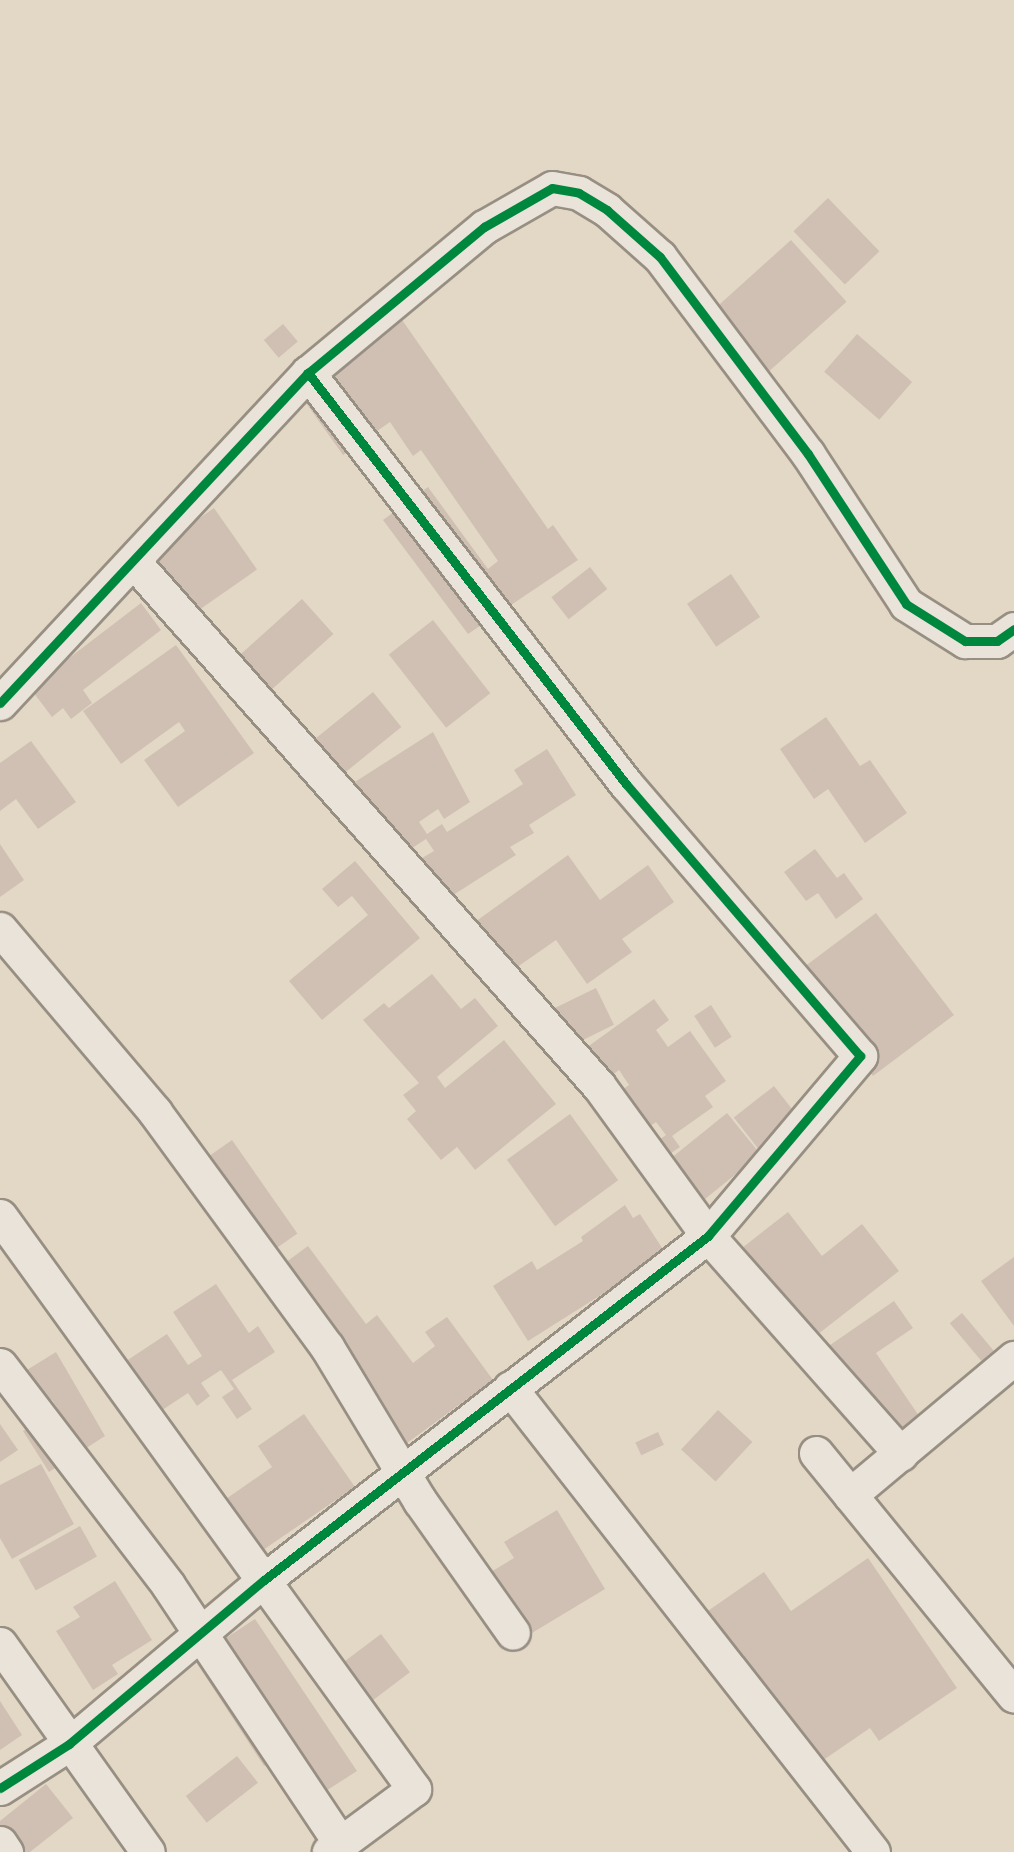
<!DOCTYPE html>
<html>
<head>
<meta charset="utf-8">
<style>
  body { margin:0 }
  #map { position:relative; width:1014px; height:1852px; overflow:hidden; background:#e3d8c6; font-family:"Gentium Book Plus",serif }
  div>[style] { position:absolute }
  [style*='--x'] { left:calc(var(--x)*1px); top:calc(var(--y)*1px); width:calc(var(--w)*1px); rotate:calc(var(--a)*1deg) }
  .building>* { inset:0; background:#cfc0b3; transform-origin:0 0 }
  .roads { filter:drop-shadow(2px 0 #988f83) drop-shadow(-2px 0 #988f83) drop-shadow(0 2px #988f83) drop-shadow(0 -2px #988f83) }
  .minor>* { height:33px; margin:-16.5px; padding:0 16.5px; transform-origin:16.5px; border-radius:16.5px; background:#e9e3da }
  .cycleway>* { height:9px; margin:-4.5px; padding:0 4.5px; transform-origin:4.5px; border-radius:4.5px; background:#00873e }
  span { translate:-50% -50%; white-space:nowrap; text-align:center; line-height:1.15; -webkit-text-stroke:6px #f5e8d2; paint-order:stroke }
</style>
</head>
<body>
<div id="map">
  <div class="building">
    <i style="left:828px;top:198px;width:74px;height:48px;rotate:46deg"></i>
    <i style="left:791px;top:240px;width:83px;height:106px;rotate:48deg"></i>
    <i style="clip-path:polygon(400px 317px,548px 529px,553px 525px,578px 560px,468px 634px,383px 520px,428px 487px,488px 569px,498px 561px,421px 450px,413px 456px,390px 422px,343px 455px,296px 389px)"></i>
    <i style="left:283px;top:324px;width:23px;height:25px;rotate:50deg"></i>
    <i style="left:857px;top:334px;width:73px;height:50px;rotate:41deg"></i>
    <i style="left:214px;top:508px;width:75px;height:77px;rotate:55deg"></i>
    <i style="left:590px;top:567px;width:28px;height:49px;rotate:52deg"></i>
    <i style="left:731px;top:574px;width:52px;height:53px;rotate:56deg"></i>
    <i style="left:302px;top:599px;width:47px;height:89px;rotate:48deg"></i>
    <i style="clip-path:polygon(141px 603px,161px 630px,83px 690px,92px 703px,71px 719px,63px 708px,52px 717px,30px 688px)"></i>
    <i style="left:433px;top:620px;width:93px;height:56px;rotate:52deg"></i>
    <i style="clip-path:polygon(176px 645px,254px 753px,178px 807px,144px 760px,185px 731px,179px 722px,121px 764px,83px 711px)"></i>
    <i style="left:373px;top:692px;width:45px;height:91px;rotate:51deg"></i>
    <i style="clip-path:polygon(826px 717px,860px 766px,870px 760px,907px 813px,865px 843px,828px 789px,814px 799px,780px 749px)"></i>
    <i style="clip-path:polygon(433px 732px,470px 802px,444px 819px,438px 809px,419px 822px,427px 834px,442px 824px,447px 832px,523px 784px,514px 770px,547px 749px,576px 795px,529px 825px,534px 833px,510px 847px,516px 855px,436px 906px,410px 865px,434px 851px,426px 839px,394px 860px,347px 787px)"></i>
    <i style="clip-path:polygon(31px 741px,76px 802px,38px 829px,16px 799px,0 811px,0 763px)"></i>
    <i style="clip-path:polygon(0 844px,24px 880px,0 897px)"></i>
    <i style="clip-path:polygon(815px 849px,837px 878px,844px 873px,863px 899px,836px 919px,818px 893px,806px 901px,784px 872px)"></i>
    <i style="clip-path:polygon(568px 855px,600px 900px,648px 865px,674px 902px,622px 939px,632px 952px,587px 984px,556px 940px,503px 977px,468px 927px)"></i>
    <i style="clip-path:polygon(355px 861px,420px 938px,322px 1020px,289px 981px,368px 915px,352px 896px,338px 907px,322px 889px)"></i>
    <i style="clip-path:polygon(876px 913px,954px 1015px,873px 1076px,836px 1027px,788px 979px)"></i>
    <i style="clip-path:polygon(432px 974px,461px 1009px,475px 998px,498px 1026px,437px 1077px,445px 1088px,504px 1040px,556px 1104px,475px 1170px,457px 1147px,441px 1160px,407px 1119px,416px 1111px,403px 1095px,419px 1083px,363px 1020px,384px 1003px,389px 1008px)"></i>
    <i style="left:596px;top:988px;width:41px;height:59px;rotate:64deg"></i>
    <i style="clip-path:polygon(654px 999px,669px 1020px,656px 1030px,668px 1047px,690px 1031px,726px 1081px,705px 1096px,713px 1107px,672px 1136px,680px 1147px,664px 1158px,653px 1144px,666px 1135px,656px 1122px,635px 1137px,609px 1099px,629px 1085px,619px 1070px,593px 1089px,572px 1058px)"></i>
    <i style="left:711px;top:1005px;width:38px;height:20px;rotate:57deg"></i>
    <i style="left:774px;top:1086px;width:42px;height:51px;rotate:52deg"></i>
    <i style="left:727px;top:1113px;width:53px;height:84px;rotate:51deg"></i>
    <i style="left:570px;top:1114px;width:82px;height:78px;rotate:54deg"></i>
    <i style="left:232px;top:1140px;width:114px;height:48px;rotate:55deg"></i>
    <i style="clip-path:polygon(625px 1205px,633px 1218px,640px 1214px,666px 1254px,528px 1341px,493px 1286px,532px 1261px,537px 1270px,583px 1241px,581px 1237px)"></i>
    <i style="clip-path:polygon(788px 1212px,822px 1256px,862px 1224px,899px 1271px,799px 1349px,728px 1259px)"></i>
    <i style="clip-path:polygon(308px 1246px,366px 1324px,377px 1315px,413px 1363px,435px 1346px,425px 1332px,447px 1317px,493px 1380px,403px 1446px,274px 1271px)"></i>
    <i style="clip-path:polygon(1014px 1257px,1014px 1326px,981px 1281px)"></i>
    <i style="clip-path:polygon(216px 1284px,249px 1333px,258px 1326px,275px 1352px,232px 1380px,252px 1409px,237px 1419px,222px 1397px,234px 1389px,221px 1370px,201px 1383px,210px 1396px,197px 1406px,188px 1393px,135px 1428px,102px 1377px,167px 1334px,188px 1365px,202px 1356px,173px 1312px)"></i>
    <i style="clip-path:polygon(894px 1301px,913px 1328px,876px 1353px,928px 1429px,895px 1452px,817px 1354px)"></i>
    <i style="left:962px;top:1313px;width:67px;height:16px;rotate:50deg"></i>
    <i style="clip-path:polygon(56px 1352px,105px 1436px,49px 1472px,23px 1431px,58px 1409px,52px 1400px,22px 1419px,1px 1386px)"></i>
    <i style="left:718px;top:1410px;width:47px;height:54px;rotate:43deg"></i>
    <i style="clip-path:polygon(304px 1414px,355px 1487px,244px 1563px,223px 1501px,272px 1467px,258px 1446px)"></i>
    <i style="clip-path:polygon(0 1424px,18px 1450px,0 1462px)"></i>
    <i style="left:658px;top:1432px;width:14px;height:25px;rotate:65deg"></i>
    <i style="clip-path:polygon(41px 1464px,74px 1524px,12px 1559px,0 1538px,0 1485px)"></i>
    <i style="clip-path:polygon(557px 1510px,605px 1589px,512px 1645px,474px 1582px,514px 1558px,504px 1542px)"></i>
    <i style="left:80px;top:1526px;width:35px;height:70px;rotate:61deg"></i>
    <i style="clip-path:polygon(868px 1558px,957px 1688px,879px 1741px,870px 1728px,800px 1776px,702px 1615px,764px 1572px,791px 1611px)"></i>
    <i style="clip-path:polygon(115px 1581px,152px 1640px,112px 1665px,118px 1674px,93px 1690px,56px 1631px,80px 1617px,73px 1607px)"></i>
    <i style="clip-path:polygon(255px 1619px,357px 1771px,318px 1796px,288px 1751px,264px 1766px,194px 1659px)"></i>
    <i style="left:381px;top:1634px;width:48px;height:55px;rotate:53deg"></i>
    <i style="clip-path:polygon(0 1701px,22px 1735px,0 1750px)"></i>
    <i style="left:237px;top:1756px;width:34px;height:65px;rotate:52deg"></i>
    <i style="clip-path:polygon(46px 1784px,73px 1818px,30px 1852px,0 1852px,0 1821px)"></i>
  </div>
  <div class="roads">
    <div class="minor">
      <i style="--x:133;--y:561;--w:702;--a:48.41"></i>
      <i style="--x:599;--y:1086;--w:185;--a:54"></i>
      <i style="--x:708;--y:1236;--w:291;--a:48.5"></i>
      <i style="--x:0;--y:703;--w:451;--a:-47"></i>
      <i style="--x:308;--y:373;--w:229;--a:-39.7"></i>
      <i style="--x:484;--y:227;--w:78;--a:-29.8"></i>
      <i style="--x:552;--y:188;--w:27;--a:10"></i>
      <i style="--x:579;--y:193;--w:33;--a:31"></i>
      <i style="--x:607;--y:210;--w:71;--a:41.6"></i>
      <i style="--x:660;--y:257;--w:246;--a:53.1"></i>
      <i style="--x:808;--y:454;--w:179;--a:56.8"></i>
      <i style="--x:906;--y:604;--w:70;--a:32.1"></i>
      <i style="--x:965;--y:641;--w:32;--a:0"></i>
      <i style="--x:997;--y:641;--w:21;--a:-35"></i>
      <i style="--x:0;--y:929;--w:240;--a:49.7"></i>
      <i style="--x:155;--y:1112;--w:291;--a:53.8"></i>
      <i style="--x:327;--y:1347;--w:180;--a:58.9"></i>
      <i style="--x:420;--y:1501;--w:161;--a:54.8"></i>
      <i style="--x:0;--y:1216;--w:707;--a:54.15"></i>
      <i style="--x:414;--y:1789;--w:106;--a:143.5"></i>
      <i style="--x:0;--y:1365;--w:277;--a:52.6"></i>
      <i style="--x:168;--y:1585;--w:310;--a:56.3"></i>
      <i style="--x:510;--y:1388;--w:589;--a:51.96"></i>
      <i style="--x:816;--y:1453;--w:313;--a:50.8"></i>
      <i style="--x:850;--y:1495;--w:214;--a:-39.9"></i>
      <i style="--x:0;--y:1644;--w:255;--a:54.6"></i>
      <i style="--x:0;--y:1788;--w:82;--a:-32.5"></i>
      <i style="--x:69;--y:1744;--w:255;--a:-40.1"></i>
      <i style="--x:264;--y:1580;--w:562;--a:-37.77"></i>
      <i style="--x:708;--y:1236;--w:236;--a:-49.8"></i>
      <i style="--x:860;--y:1056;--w:359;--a:-130.7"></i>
      <i style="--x:626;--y:784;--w:520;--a:-127.73"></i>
      <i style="--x:0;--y:1843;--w:11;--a:56"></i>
    </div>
  </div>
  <div class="cycleway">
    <i style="--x:0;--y:703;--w:451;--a:-47"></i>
    <i style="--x:308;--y:373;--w:229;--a:-39.7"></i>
    <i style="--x:484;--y:227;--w:78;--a:-29.8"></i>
    <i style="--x:552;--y:188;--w:27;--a:10"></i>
    <i style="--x:579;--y:193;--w:33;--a:31"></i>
    <i style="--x:607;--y:210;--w:71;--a:41.6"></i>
    <i style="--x:660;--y:257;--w:246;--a:53.1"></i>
    <i style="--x:808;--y:454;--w:179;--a:56.8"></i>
    <i style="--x:906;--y:604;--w:70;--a:32.1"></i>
    <i style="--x:965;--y:641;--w:32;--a:0"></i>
    <i style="--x:997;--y:641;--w:21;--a:-35"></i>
    <i style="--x:0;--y:1788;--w:82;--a:-32.5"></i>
    <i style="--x:69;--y:1744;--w:255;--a:-40.1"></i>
    <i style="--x:264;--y:1580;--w:562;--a:-37.77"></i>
    <i style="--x:708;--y:1236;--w:236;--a:-49.8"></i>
    <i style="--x:860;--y:1056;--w:359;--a:-130.7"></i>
    <i style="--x:626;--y:784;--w:520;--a:-127.73"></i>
  </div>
</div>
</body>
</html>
